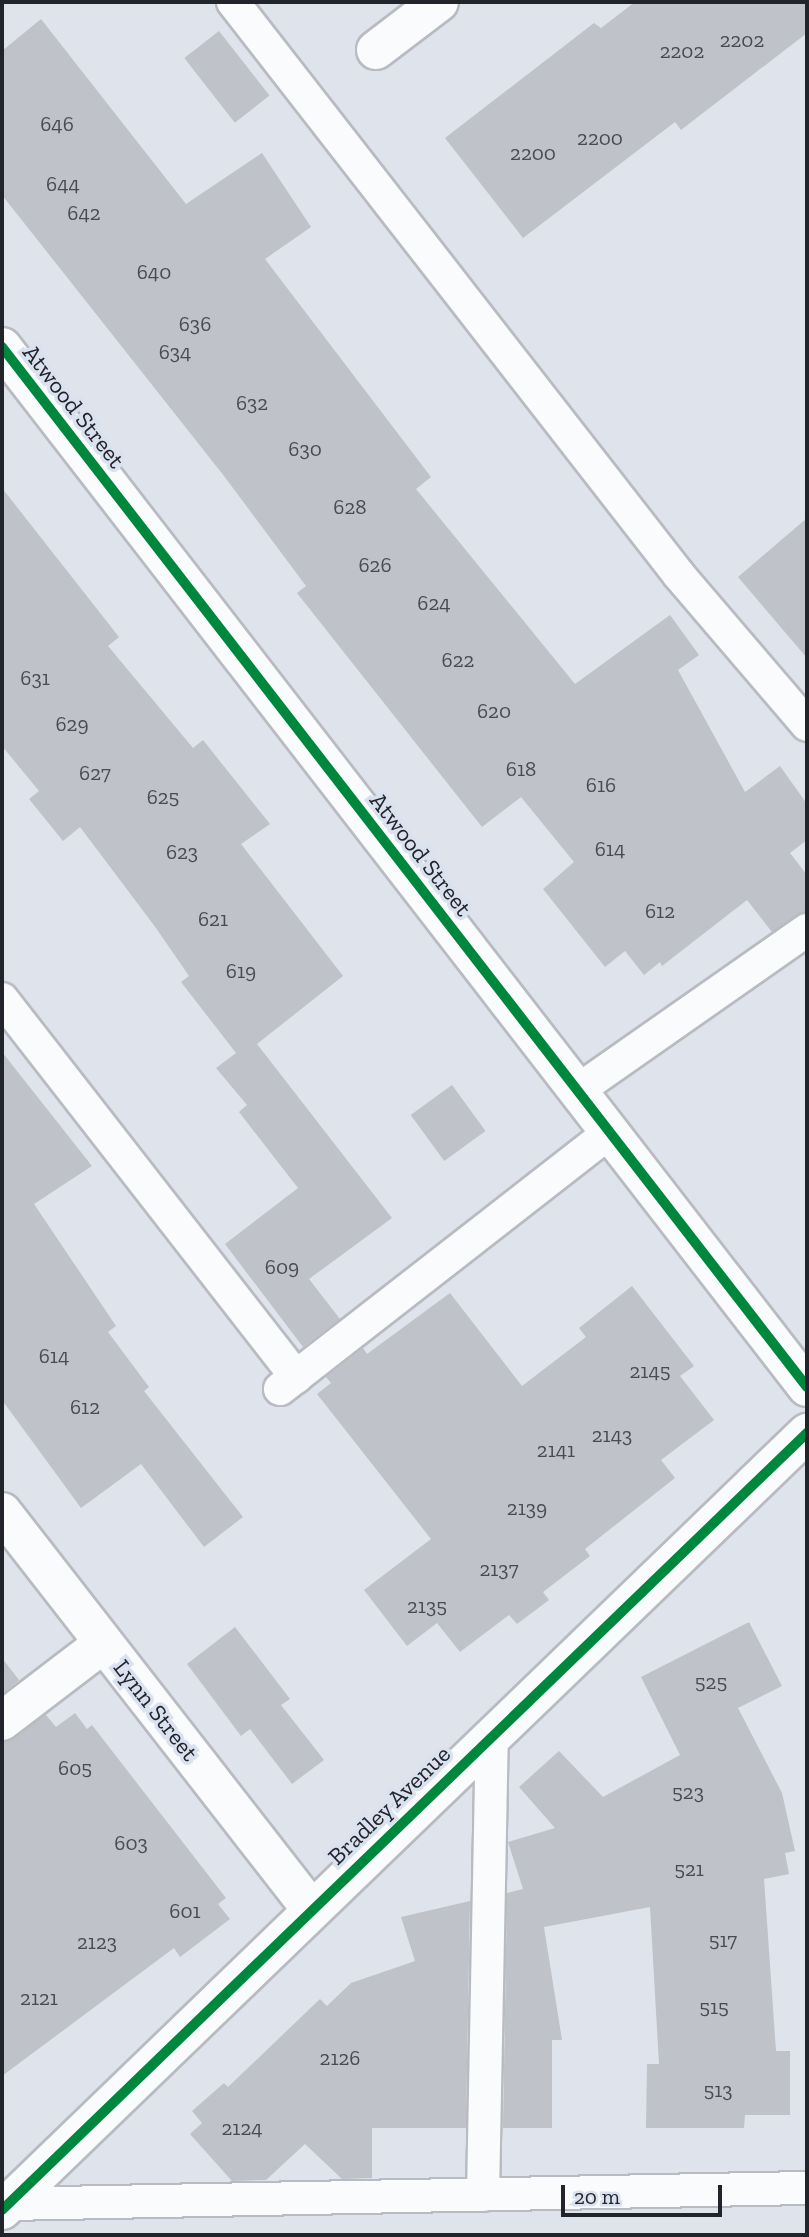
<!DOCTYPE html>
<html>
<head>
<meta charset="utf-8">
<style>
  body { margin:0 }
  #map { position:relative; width:809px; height:2237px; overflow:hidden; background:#dfe3eb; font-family:"Zilla Slab",serif }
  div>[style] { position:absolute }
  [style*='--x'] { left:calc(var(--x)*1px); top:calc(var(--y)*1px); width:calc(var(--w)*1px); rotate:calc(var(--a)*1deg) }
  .building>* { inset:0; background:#bfc2c8; transform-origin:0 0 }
  .roads { filter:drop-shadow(2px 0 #b8bbc1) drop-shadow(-2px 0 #b8bbc1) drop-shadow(0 2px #b8bbc1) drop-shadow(0 -2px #b8bbc1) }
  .lane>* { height:32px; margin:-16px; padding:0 16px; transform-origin:16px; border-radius:16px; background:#fafbfc }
  .street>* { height:38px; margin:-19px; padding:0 19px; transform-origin:19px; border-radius:19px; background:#fafbfc }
  .cycleway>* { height:10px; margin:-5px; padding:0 5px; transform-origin:5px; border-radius:5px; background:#00873e }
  span { translate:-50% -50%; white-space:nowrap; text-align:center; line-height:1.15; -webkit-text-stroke:7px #dae2f0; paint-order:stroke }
  .number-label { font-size:21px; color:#484c52 }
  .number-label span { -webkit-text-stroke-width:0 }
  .street-label { font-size:24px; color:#21242a }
  .frame { position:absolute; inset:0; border:4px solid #21242a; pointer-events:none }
  .scale { position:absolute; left:561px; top:2185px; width:161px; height:32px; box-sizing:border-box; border:4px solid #21242a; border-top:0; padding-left:9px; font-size:21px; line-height:24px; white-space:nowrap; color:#21242a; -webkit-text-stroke:5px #dae2f0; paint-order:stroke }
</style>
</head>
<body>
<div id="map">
  <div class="building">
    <i style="clip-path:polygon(635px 2px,807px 2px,807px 33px,681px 130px,675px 122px,523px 238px,445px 138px,594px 23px,601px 28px)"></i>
    <i style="clip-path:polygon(41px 19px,186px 204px,262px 153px,311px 227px,265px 259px,431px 477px,416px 489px,575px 684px,670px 615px,699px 655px,678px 670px,745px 792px,780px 766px,807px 804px,807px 840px,790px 853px,807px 875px,807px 912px,772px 932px,747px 900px,662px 966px,660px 962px,644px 975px,625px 951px,605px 967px,543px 889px,574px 862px,521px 797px,482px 827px,297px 593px,306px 586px,224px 476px,2px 195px,2px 51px)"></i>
    <i style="left:219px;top:31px;width:82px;height:44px;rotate:52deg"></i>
    <i style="clip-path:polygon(2px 488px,119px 637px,108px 646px,193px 748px,203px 740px,270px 824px,241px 844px,343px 976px,257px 1044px,392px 1218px,309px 1279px,340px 1319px,303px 1347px,225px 1244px,298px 1188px,239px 1112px,247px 1105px,216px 1068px,236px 1053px,181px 982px,189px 976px,156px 928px,80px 827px,63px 841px,29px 799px,39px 791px,2px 746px)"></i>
    <i style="clip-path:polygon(807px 518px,807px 658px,738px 577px)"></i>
    <i style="clip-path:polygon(2px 1052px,92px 1166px,34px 1204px,116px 1326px,108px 1332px,149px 1387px,144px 1391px,243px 1517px,204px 1547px,141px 1464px,81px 1508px,2px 1400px)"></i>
    <i style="left:452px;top:1085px;width:57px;height:51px;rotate:54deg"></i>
    <i style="clip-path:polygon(632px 1286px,694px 1366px,680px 1376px,714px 1420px,661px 1460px,675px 1478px,585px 1549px,590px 1556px,543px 1592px,549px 1600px,517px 1624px,509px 1615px,460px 1652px,437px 1623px,407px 1646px,364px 1590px,431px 1539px,317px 1394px,331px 1383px,326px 1377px,363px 1348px,367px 1354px,450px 1293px,522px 1386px,586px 1337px,579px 1328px)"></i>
    <i style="clip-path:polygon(749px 1622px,782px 1686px,738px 1708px,782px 1793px,795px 1851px,785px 1853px,789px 1874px,764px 1879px,776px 2051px,790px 2051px,790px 2115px,745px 2115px,744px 2128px,646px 2128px,647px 2064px,659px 2064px,650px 1907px,544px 1927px,562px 2040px,552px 2040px,552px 2128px,503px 2128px,507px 1893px,523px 1889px,508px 1842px,555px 1828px,519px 1787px,559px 1751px,603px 1797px,680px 1755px,641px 1677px)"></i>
    <i style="clip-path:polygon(235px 1627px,290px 1699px,281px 1705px,324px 1760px,292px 1784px,250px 1729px,241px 1736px,187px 1664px)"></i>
    <i style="clip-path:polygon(2px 1658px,19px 1680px,2px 1694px)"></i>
    <i style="clip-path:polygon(75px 1713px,87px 1729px,92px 1725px,226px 1898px,218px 1904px,230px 1919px,180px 1957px,174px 1948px,2px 2076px,2px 1742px,46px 1715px,56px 1727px)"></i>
    <i style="clip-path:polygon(470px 1901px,466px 2128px,372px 2128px,372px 2178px,342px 2179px,305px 2144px,266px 2180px,232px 2181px,190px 2134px,202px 2123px,192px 2111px,224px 2083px,228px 2087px,320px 1999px,327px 2006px,351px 1983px,415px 1961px,401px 1917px)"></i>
  </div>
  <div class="roads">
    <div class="lane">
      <i style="--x:233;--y:2;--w:726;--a:52.1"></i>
      <i style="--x:679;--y:575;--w:197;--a:49.5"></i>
      <i style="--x:2;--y:999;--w:479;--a:52.1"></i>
      <i style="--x:577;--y:1091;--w:281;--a:-35"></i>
      <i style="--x:280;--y:1389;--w:418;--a:-37.9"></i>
      <i style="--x:483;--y:2195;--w:459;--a:-88.9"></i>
      <i style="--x:8;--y:2204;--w:799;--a:-1.15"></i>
    </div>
    <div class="street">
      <i style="--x:376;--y:50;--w:79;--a:-37.3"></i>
      <i style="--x:2;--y:347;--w:1315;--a:52.26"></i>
      <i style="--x:2;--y:1512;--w:503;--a:52.11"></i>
      <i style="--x:2;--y:1721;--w:128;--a:-37.4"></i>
      <i style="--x:2;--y:2210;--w:1119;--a:-43.99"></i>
    </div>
  </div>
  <div class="cycleway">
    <i style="--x:2;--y:347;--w:1315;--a:52.26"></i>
    <i style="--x:2;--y:2210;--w:1119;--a:-43.99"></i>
  </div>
  <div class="number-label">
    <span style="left:742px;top:40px">2202</span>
    <span style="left:682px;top:51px">2202</span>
    <span style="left:57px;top:124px">646</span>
    <span style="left:600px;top:138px">2200</span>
    <span style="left:533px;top:153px">2200</span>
    <span style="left:63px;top:184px">644</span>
    <span style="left:84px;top:213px">642</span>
    <span style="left:154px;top:272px">640</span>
    <span style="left:195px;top:324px">636</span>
    <span style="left:175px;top:352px">634</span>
    <span style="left:252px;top:403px">632</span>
    <span style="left:305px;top:449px">630</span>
    <span style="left:350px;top:507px">628</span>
    <span style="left:375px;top:565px">626</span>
    <span style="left:434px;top:603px">624</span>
    <span style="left:458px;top:660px">622</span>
    <span style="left:35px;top:678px">631</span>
    <span style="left:494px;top:711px">620</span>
    <span style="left:72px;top:724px">629</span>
    <span style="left:521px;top:769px">618</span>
    <span style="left:95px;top:773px">627</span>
    <span style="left:601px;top:785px">616</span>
    <span style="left:163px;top:797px">625</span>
    <span style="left:610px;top:849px">614</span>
    <span style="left:182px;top:852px">623</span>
    <span style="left:660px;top:911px">612</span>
    <span style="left:213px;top:919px">621</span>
    <span style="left:241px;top:971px">619</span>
    <span style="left:282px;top:1267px">609</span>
    <span style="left:54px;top:1356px">614</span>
    <span style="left:650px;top:1371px">2145</span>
    <span style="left:85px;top:1407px">612</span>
    <span style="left:612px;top:1435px">2143</span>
    <span style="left:556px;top:1450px">2141</span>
    <span style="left:527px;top:1508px">2139</span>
    <span style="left:499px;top:1569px">2137</span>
    <span style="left:427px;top:1606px">2135</span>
    <span style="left:711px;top:1682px">525</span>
    <span style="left:75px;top:1768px">605</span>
    <span style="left:688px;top:1792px">523</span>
    <span style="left:131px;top:1843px">603</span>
    <span style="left:689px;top:1869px">521</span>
    <span style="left:185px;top:1911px">601</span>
    <span style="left:723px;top:1940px">517</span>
    <span style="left:97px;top:1942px">2123</span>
    <span style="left:39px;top:1998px">2121</span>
    <span style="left:714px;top:2007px">515</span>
    <span style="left:340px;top:2058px">2126</span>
    <span style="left:718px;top:2090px">513</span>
    <span style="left:242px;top:2128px">2124</span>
  </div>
  <div class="street-label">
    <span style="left:74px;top:406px;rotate:52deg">Atwood Street</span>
    <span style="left:421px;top:854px;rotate:52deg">Atwood Street</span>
    <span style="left:156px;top:1710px;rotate:52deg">Lynn Street</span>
    <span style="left:389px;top:1805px;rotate:-44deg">Bradley Avenue</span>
  </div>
  <div class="frame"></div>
  <div class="scale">20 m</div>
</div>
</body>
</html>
